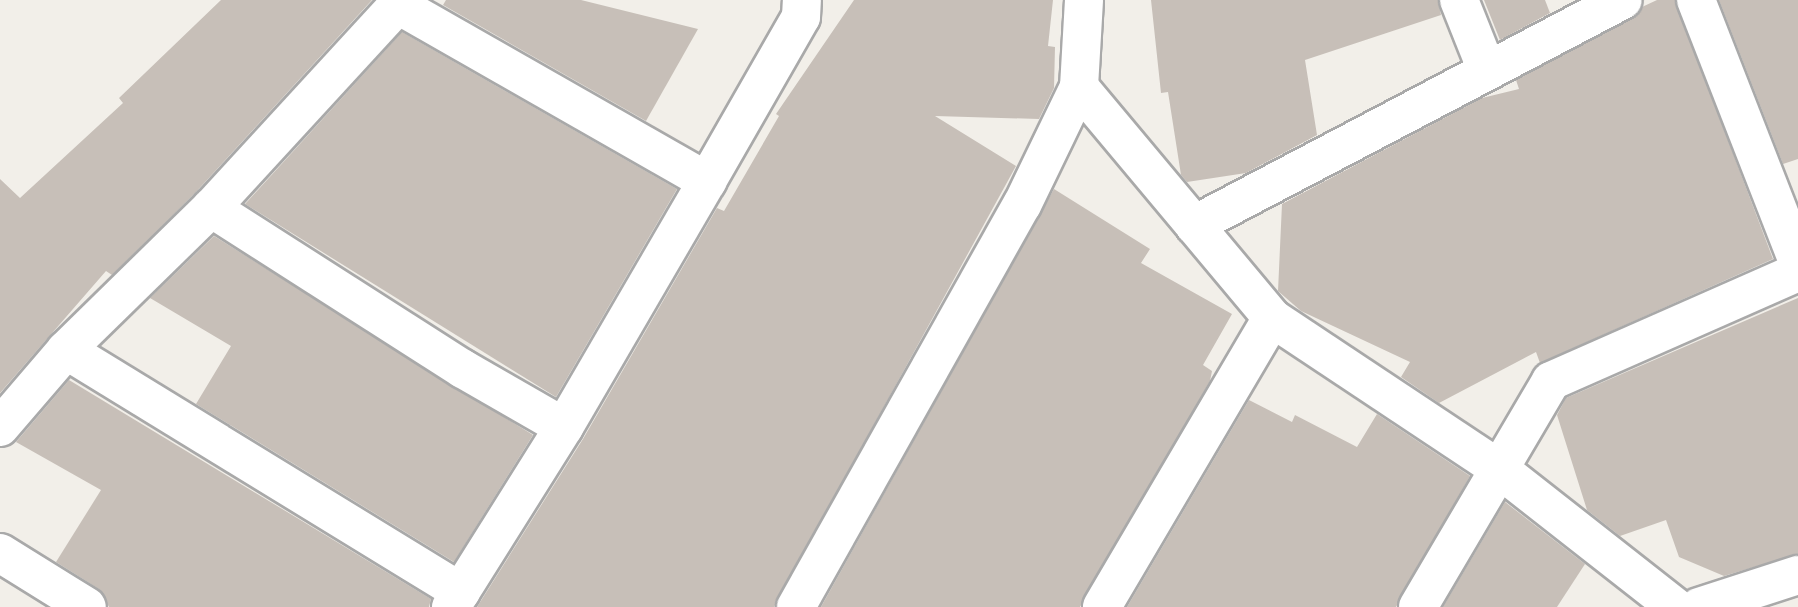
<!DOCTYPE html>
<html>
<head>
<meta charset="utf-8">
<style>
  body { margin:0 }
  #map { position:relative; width:1798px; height:607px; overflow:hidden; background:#f2efe9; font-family:Barlow,sans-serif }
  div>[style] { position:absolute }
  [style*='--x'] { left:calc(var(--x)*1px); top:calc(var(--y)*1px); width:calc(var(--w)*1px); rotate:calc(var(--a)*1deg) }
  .building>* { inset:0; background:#c7bfb8 }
  .roads { filter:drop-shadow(2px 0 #a9a9a9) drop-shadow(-2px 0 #a9a9a9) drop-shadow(0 2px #a9a9a9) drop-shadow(0 -2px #a9a9a9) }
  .minor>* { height:38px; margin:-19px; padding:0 19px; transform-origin:19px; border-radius:19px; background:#fff }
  span { translate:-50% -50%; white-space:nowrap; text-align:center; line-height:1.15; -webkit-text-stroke:6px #fff; paint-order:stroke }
</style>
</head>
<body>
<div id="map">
  <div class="building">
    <i style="clip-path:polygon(221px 0,372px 0,195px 193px,112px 275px,106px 271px,0 393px,0 179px,20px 198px,123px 103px,119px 98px)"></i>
    <i style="clip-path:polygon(446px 0,581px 0,698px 29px,646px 121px,443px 5px)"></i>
    <i style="clip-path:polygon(854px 0,1053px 0,1048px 46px,1055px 47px,1054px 88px,1039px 119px,935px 116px,1016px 166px,774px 607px,477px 607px,583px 439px,717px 208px,724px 211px,779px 116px,776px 114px)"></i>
    <i style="clip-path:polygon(1151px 0,1438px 0,1441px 15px,1305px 60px,1317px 135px,1246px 173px,1187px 182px,1181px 175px,1168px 92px,1161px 93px)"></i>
    <i style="clip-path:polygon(1484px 0,1545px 0,1550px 13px,1500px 40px)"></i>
    <i style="clip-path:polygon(1657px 0,1675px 0,1773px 259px,1540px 363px,1536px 352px,1439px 403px,1401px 377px,1410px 362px,1301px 311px,1278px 291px,1282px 204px,1482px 98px,1519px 89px,1516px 80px,1632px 19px,1642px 7px)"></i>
    <i style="clip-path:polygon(1719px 0,1798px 0,1798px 159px,1783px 164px)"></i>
    <i style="clip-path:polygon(402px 32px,677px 189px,556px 397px,245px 204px)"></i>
    <i style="clip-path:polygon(1054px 189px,1150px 249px,1141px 263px,1232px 314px,1203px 365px,1212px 371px,1210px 381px,1080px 607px,821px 607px)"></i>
    <i style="clip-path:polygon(214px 236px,533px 435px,454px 562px,196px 404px,231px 346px,150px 298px)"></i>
    <i style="clip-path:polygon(1798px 298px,1798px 554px,1724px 576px,1679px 557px,1666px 520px,1620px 536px,1587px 510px,1557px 415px,1566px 398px)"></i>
    <i style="clip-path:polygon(69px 380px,431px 599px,429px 607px,109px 607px,99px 589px,56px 562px,101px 490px,16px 442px)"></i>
    <i style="clip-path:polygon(1249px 400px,1292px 422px,1295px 415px,1357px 447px,1377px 414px,1470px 476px,1396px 607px,1127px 607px)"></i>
    <i style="clip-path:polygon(1505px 502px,1585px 564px,1557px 607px,1443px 607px)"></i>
  </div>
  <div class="roads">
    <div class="minor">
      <i style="--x:1459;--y:0;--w:73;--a:68.3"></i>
      <i style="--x:1696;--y:0;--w:281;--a:68.7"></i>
      <i style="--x:398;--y:5;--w:356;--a:29.7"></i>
      <i style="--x:1079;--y:87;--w:301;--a:50.1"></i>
      <i style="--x:1272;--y:318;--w:335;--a:120.5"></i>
      <i style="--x:211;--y:208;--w:299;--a:32.6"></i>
      <i style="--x:463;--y:369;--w:116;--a:29.9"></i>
      <i style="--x:1194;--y:225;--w:484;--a:-27.7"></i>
      <i style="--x:1272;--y:318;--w:271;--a:33.6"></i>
      <i style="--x:1498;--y:468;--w:225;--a:38.1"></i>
      <i style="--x:66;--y:350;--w:463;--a:31.5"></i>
      <i style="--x:0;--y:427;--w:101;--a:-49.4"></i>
      <i style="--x:66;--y:350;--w:203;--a:-44.4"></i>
      <i style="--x:211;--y:208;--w:282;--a:-47.4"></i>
      <i style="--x:0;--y:553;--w:102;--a:31.8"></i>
      <i style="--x:451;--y:607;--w:213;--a:-57.9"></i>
      <i style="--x:564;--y:427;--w:285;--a:-59.8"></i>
      <i style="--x:707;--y:181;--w:189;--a:-60.2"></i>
      <i style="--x:801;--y:17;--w:17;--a:-87"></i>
      <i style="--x:796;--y:607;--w:461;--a:-60.7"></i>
      <i style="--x:1022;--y:205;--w:131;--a:-64.2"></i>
      <i style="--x:1079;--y:87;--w:87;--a:-86.7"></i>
      <i style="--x:1418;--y:607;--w:262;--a:-59.5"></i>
      <i style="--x:1551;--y:381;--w:270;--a:-23.8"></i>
      <i style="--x:1699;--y:607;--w:104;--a:-17.9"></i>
    </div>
  </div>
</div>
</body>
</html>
